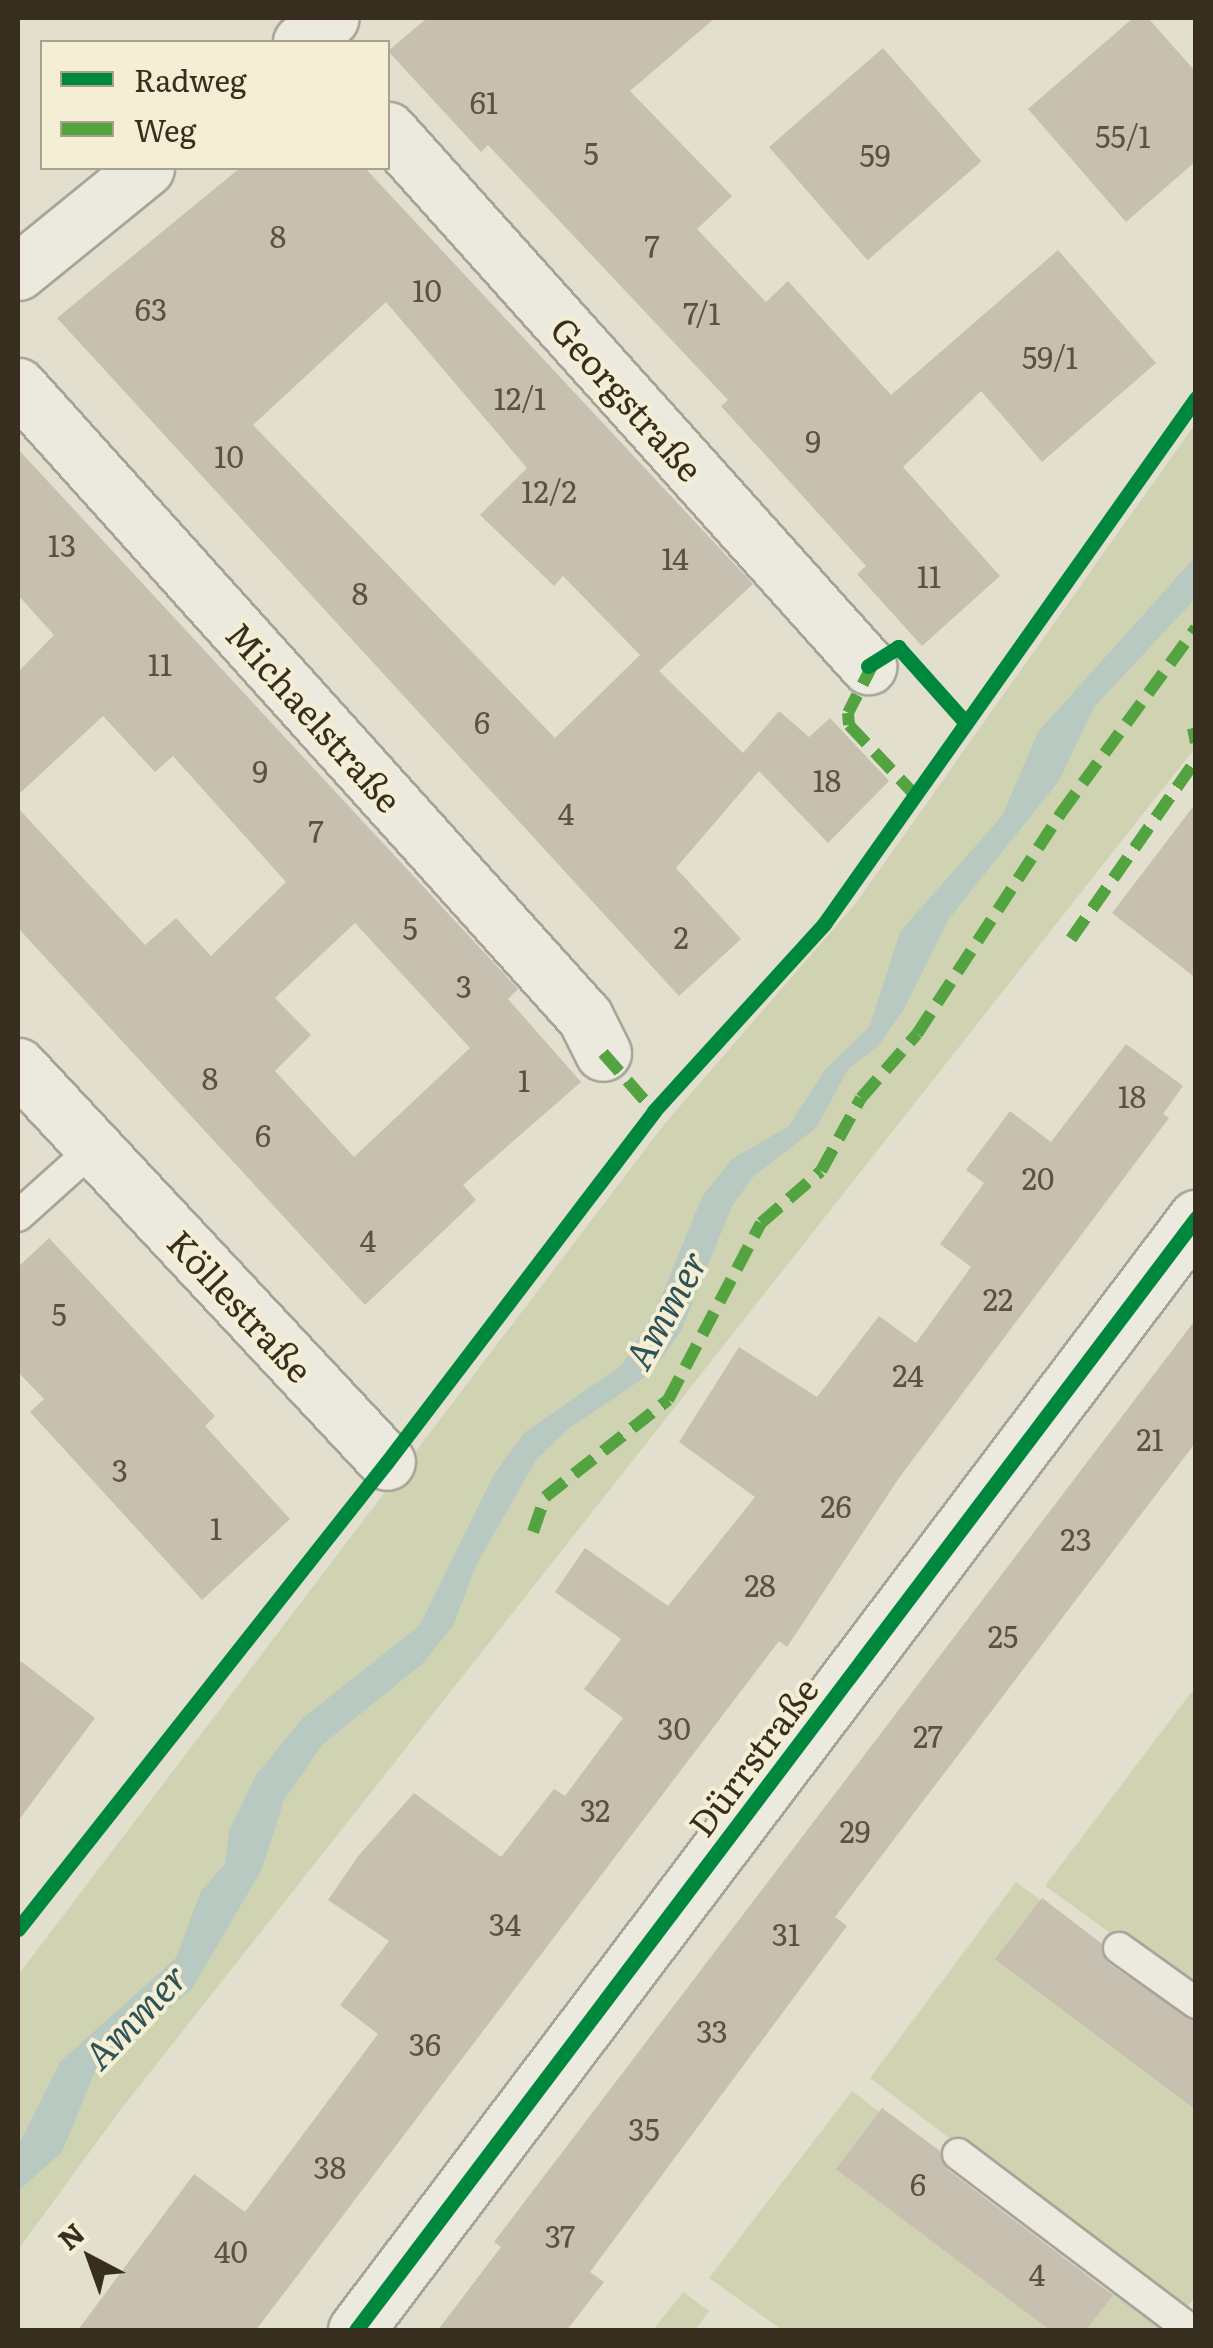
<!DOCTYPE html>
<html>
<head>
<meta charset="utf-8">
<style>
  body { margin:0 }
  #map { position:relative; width:1213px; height:2348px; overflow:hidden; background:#e3dfce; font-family:Literata,serif }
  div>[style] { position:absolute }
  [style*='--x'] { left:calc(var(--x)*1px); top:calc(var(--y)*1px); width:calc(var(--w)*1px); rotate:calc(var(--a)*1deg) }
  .green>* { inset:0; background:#cfd3b1 }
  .water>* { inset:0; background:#b8c9c1 }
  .building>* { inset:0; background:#c7bfaf; transform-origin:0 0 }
  .roads { filter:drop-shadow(2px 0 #a8a497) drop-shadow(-2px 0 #a8a497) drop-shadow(0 2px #a8a497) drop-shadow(0 -2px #a8a497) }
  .service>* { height:30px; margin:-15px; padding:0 15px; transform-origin:15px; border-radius:15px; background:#ece9df }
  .minor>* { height:55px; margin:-27.5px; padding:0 27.5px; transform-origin:27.5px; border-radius:27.5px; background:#ece9df }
  .quiet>* { height:12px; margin-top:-6px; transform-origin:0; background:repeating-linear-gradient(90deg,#53a441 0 25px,transparent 0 37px) }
  .cycleway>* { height:15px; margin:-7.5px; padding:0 7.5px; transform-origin:7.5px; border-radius:7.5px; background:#00873e }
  span { translate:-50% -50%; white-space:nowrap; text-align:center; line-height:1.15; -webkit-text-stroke:8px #f4efd4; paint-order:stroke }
  .number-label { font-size:30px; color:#5b5243 }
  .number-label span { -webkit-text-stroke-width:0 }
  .street-label { font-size:35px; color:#372e1f }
  .water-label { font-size:38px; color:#2f5356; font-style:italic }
  .frame { position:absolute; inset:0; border:20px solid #372e1f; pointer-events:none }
  .legend { position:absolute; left:40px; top:40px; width:350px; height:130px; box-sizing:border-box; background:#f4efd4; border:2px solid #a8a28c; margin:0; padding:12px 18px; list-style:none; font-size:30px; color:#372e1f }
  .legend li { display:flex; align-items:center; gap:20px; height:50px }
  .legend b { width:50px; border:2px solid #a8a28c }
  .north { position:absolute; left:40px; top:2208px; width:100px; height:100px; -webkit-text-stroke:8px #f4efd4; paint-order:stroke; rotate:319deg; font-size:28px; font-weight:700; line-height:40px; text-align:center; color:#372e1f }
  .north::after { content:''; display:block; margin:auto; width:35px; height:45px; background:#372e1f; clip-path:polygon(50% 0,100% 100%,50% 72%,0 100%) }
</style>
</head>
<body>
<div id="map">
  <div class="green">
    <i style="clip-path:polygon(1195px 424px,1195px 748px,118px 2113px,18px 2250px,18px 1975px,666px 1122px,856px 903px)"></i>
    <i style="clip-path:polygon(1193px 1690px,1195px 1692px,1195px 1994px,1045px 1886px)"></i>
    <i style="clip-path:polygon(1016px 1882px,1043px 1902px,1195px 2104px,1195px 2299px,1180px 2313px,870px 2078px)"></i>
    <i style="clip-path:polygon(852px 2091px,881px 2113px,840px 2169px,1054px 2330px,782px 2330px,709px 2278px)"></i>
    <i style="clip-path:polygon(1114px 2290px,1166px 2328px,1083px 2330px)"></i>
    <i style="clip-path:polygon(683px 2292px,709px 2311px,695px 2330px,653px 2330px)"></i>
  </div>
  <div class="water">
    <i style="clip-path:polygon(1195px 557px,1195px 599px,1094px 707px,1059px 781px,948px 920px,904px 1009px,878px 1046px,848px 1069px,817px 1127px,753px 1177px,732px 1206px,681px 1331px,651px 1373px,568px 1429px,536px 1460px,475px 1567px,453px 1626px,422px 1664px,322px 1745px,284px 1800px,261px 1871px,191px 1990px,96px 2069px,62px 2152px,18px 2191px,18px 2146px,60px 2062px,176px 1958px,201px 1891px,225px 1864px,229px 1831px,256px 1775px,303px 1718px,420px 1625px,493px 1476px,524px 1433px,622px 1365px,657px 1307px,702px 1197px,732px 1159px,789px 1126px,824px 1071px,870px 1026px,900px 932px,1002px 816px,1038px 732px)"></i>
  </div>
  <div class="building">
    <i style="clip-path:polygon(427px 18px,715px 18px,630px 91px,732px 196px,697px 229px,766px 302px,788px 281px,891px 395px,1058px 250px,1156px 363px,1042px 462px,981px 391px,903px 467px,1000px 576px,922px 646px,857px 574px,866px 566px,721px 406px,728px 400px,488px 145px,481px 152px,388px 51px)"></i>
    <i style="clip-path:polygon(1133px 18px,1148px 18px,1196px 72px,1196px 161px,1126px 222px,1028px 109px)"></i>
    <i style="left:883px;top:48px;width:150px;height:151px;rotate:49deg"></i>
    <i style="clip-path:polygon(evenodd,240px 168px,365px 168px,753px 584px,659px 671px,743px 753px,779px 711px,809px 737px,830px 718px,889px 781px,828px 843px,759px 771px,676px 868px,741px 939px,679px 996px,57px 318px,240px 168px,386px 302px,527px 468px,480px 515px,554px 586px,563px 576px,640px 655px,555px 738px,253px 425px,386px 302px)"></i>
    <i style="clip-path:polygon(evenodd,18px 449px,518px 989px,508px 999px,581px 1082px,463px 1185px,476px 1200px,365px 1305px,18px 928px,18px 808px,145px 945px,176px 918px,211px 956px,286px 882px,173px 756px,155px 772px,103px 716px,18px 795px,18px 672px,54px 635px,18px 595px,18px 449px,355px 923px,470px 1048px,354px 1157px,275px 1071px,311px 1035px,275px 998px,355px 923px)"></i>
    <i style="clip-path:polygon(1196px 803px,1196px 978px,1112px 913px)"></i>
    <i style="clip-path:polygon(1126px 1044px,1183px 1086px,1163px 1114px,1169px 1118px,899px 1478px,787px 1647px,779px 1641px,256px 2330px,78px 2330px,194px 2174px,245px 2212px,378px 2034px,340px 2005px,389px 1941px,328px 1900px,359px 1855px,414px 1793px,501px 1857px,554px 1789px,565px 1796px,623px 1718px,584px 1689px,621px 1639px,555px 1592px,585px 1548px,668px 1606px,755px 1497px,679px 1442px,739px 1347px,817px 1397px,879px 1316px,916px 1343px,971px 1267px,940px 1244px,984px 1183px,966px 1170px,1010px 1111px,1051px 1142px)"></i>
    <i style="clip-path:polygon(49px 1238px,215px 1416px,205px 1426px,290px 1519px,202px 1600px,30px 1412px,44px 1399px,18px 1372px,18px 1267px)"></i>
    <i style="clip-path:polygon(1196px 1319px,1196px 1442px,835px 1917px,847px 1926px,590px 2272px,604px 2282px,567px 2330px,438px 2330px,501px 2247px,494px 2242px)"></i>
    <i style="clip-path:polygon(18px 1659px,95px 1718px,18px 1821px)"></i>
    <i style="clip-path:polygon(1042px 1898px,1101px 1943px,1108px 1963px,1196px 2022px,1196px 2110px,995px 1959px)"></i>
    <i style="clip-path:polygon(882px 2108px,940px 2151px,947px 2169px,1113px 2295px,1086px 2330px,1050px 2330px,836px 2169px)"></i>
  </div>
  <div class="roads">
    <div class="service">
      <i style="--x:18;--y:1216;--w:103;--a:-41.9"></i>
      <i style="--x:1119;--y:1948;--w:95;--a:35.5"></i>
      <i style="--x:958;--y:2154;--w:292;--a:37.1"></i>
    </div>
    <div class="minor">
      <i style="--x:301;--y:42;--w:38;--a:-39"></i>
      <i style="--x:388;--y:130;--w:720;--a:48.15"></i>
      <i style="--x:18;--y:272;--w:165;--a:-39.1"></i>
      <i style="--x:18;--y:386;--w:848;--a:48.06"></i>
      <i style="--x:585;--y:1017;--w:40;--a:63.4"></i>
      <i style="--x:18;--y:1066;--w:541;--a:47.02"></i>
      <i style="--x:356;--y:2330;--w:1394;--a:-52.93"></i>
    </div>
  </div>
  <div class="quiet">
    <i style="--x:874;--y:662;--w:57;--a:117"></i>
    <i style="--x:848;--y:713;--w:12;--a:85"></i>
    <i style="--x:849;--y:725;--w:96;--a:46.7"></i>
    <i style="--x:1193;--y:728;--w:15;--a:79"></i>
    <i style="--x:1071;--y:939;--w:218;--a:-55.1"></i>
    <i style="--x:603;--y:1053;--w:77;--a:48.7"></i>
    <i style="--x:533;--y:1532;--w:37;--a:-71"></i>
    <i style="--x:545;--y:1497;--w:157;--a:-38.3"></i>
    <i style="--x:668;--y:1400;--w:200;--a:-62.3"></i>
    <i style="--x:761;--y:1223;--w:79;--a:-40.9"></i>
    <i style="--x:821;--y:1171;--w:83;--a:-61.3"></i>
    <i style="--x:861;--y:1098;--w:85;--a:-48.8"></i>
    <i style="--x:917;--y:1034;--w:264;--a:-56.9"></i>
    <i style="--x:1061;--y:813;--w:229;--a:-53.9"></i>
  </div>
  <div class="cycleway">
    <i style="--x:868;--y:666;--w:36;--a:-32"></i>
    <i style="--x:898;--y:647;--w:102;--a:48.2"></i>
    <i style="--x:18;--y:1929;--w:595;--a:-51.69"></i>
    <i style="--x:387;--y:1462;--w:441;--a:-52.7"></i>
    <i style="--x:654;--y:1111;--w:253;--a:-47.7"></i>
    <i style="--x:824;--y:924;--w:644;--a:-54.73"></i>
    <i style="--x:356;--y:2330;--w:1394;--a:-52.93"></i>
  </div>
  <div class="number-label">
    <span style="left:484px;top:101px">61</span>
    <span style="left:1123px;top:135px">55/1</span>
    <span style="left:591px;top:152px">5</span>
    <span style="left:875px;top:154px">59</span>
    <span style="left:278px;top:235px">8</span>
    <span style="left:652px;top:245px">7</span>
    <span style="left:427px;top:289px">10</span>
    <span style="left:151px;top:308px">63</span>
    <span style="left:702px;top:312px">7/1</span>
    <span style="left:1050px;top:356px">59/1</span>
    <span style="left:520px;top:397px">12/1</span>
    <span style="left:813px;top:440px">9</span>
    <span style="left:229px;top:455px">10</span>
    <span style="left:549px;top:490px">12/2</span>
    <span style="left:62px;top:544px">13</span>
    <span style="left:675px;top:557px">14</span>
    <span style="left:929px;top:575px">11</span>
    <span style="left:360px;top:592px">8</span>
    <span style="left:160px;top:663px">11</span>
    <span style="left:482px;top:721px">6</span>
    <span style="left:260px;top:770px">9</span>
    <span style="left:827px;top:779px">18</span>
    <span style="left:566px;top:812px">4</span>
    <span style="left:316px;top:830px">7</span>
    <span style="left:410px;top:927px">5</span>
    <span style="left:681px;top:936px">2</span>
    <span style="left:464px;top:985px">3</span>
    <span style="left:210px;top:1077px">8</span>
    <span style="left:524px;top:1079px">1</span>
    <span style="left:1132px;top:1095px">18</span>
    <span style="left:263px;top:1134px">6</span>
    <span style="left:1038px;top:1177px">20</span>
    <span style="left:368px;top:1239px">4</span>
    <span style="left:998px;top:1298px">22</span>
    <span style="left:59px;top:1313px">5</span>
    <span style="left:908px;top:1374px">24</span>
    <span style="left:1150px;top:1438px">21</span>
    <span style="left:120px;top:1469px">3</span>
    <span style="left:836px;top:1505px">26</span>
    <span style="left:216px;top:1527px">1</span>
    <span style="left:1076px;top:1538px">23</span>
    <span style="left:760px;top:1584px">28</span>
    <span style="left:1003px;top:1635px">25</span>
    <span style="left:674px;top:1727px">30</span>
    <span style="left:928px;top:1735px">27</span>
    <span style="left:595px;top:1809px">32</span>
    <span style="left:855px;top:1830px">29</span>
    <span style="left:505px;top:1923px">34</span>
    <span style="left:786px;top:1933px">31</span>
    <span style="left:712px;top:2030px">33</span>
    <span style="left:425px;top:2043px">36</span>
    <span style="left:644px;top:2128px">35</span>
    <span style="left:330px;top:2166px">38</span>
    <span style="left:918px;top:2183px">6</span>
    <span style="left:560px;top:2235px">37</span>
    <span style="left:231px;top:2250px">40</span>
    <span style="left:1037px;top:2273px">4</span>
  </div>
  <div class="street-label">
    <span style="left:628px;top:398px;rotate:48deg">Georgstraße</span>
    <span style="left:315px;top:716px;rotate:48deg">Michaelstraße</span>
    <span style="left:241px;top:1305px;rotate:47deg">Köllestraße</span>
    <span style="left:752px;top:1756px;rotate:-53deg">Dürrstraße</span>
  </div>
  <div class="water-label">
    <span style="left:664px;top:1309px;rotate:-61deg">Ammer</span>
    <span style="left:134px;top:2015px;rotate:-46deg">Ammer</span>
  </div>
  <div class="frame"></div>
  <ul class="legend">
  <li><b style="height:12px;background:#00873e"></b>Radweg</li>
  <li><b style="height:12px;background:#53a441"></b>Weg</li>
  </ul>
  <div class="north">N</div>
</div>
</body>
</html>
